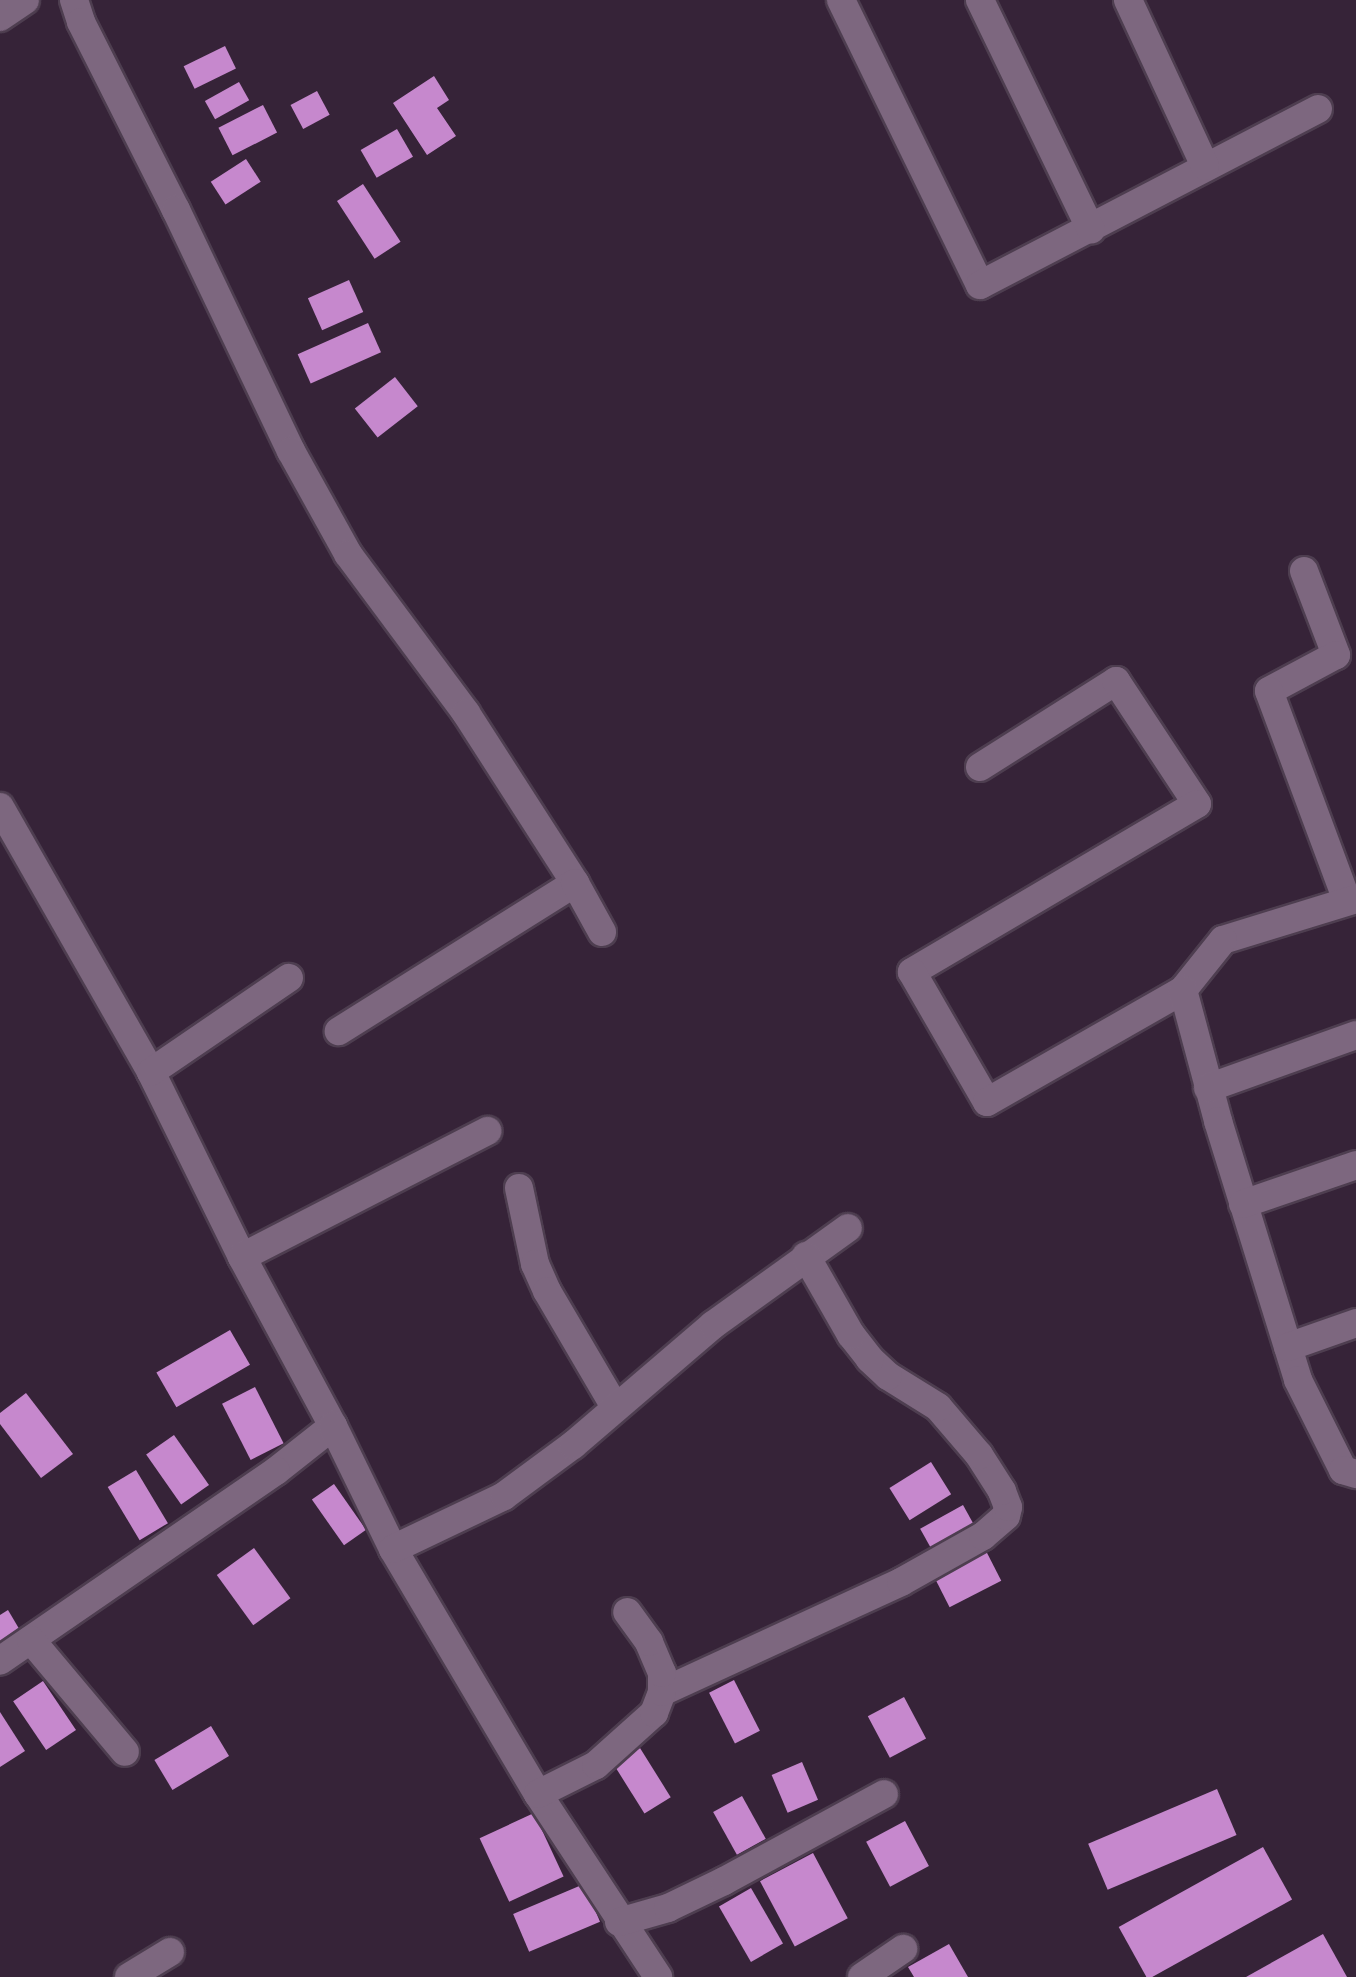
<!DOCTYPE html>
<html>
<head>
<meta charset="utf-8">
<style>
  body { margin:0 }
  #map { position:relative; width:1356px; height:1977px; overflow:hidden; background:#362338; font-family:"Varela Round",sans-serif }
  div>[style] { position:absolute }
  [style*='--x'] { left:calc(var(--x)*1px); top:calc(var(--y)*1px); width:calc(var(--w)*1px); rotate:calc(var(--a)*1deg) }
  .building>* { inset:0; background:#c688cd; transform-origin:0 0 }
  .roads { filter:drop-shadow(2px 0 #4e3e50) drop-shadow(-2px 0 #4e3e50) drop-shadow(0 2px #4e3e50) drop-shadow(0 -2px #4e3e50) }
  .street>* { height:28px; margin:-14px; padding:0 14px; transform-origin:14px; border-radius:14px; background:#7d677f }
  span { translate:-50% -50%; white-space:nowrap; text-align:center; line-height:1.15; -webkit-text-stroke:6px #2c1a2e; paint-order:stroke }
</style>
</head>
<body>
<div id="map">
  <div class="building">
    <i style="left:225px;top:46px;width:25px;height:46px;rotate:64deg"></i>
    <i style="clip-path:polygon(434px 76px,449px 100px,437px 108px,456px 136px,427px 155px,393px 103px)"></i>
    <i style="left:239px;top:82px;width:21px;height:39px;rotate:61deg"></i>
    <i style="left:317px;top:91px;width:27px;height:30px;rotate:62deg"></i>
    <i style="left:263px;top:105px;width:31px;height:50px;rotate:63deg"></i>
    <i style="left:397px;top:129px;width:32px;height:42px;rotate:60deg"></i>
    <i style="left:246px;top:159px;width:27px;height:42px;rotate:57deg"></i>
    <i style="left:363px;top:184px;width:69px;height:31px;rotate:57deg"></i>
    <i style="left:349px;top:280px;width:35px;height:45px;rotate:66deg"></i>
    <i style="left:368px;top:323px;width:32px;height:77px;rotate:66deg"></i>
    <i style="left:395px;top:377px;width:37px;height:51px;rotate:52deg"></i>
    <i style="left:230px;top:1330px;width:40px;height:85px;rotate:60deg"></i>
    <i style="left:255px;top:1387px;width:63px;height:37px;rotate:63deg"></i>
    <i style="clip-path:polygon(26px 1393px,73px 1454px,41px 1478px,0 1424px,0 1413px)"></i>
    <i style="left:174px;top:1435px;width:61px;height:34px;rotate:55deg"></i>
    <i style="left:931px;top:1462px;width:38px;height:49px;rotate:58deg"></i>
    <i style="left:136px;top:1470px;width:62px;height:33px;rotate:59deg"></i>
    <i style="left:334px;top:1484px;width:56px;height:27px;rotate:55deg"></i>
    <i style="left:963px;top:1505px;width:33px;height:49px;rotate:61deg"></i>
    <i style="left:984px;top:1547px;width:38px;height:58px;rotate:63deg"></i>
    <i style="left:254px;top:1548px;width:62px;height:46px;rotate:54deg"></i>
    <i style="clip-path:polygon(8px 1610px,21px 1632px,0 1645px,0 1615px)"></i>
    <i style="left:734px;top:1680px;width:57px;height:28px;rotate:63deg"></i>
    <i style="left:43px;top:1681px;width:59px;height:36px;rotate:56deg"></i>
    <i style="left:904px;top:1697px;width:47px;height:41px;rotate:62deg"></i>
    <i style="clip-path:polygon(0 1712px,25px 1751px,0 1767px)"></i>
    <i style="left:211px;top:1726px;width:35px;height:66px;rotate:59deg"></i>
    <i style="left:640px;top:1748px;width:58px;height:31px;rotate:58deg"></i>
    <i style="left:802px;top:1762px;width:41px;height:33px;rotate:67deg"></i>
    <i style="left:1217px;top:1789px;width:50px;height:140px;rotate:67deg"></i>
    <i style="left:742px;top:1796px;width:49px;height:33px;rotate:61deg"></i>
    <i style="left:534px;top:1813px;width:70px;height:60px;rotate:65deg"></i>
    <i style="left:905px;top:1821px;width:51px;height:44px;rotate:62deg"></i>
    <i style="left:1263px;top:1847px;width:60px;height:165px;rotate:61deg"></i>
    <i style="left:813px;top:1853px;width:74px;height:60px;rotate:62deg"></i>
    <i style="left:584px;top:1884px;width:41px;height:77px;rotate:67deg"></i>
    <i style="left:751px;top:1888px;width:64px;height:37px;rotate:60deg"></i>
    <i style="clip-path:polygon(1323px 1934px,1347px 1977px,1246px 1977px)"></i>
    <i style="clip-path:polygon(949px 1944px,968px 1977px,914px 1977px,908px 1967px)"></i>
  </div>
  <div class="roads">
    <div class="street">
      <i style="--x:74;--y:0;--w:23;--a:72"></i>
      <i style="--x:81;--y:22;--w:211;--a:63.2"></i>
      <i style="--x:176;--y:210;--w:267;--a:64.5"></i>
      <i style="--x:291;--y:451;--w:118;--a:61"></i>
      <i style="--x:348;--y:554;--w:198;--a:53.4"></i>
      <i style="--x:466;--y:713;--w:202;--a:57.3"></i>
      <i style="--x:575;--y:883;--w:279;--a:147.9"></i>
      <i style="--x:841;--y:0;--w:317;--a:64"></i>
      <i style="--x:980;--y:285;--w:381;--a:-27.5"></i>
      <i style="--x:980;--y:0;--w:255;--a:64.2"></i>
      <i style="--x:1128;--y:0;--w:183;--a:65.1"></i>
      <i style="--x:0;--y:17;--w:30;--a:-34"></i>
      <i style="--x:1304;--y:571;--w:90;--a:69.1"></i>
      <i style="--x:1336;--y:655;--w:76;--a:151.8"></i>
      <i style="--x:1269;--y:691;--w:224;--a:69.6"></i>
      <i style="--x:980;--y:767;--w:161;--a:-32.3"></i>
      <i style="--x:1116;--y:681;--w:147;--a:56.6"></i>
      <i style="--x:1197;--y:804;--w:331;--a:149.5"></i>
      <i style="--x:912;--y:972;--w:150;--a:60"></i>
      <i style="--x:987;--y:1102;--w:226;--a:-29.7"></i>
      <i style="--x:0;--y:807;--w:305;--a:60.3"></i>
      <i style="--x:151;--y:1072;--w:206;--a:63.8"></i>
      <i style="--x:242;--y:1257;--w:192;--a:61.7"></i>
      <i style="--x:333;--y:1426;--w:73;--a:141.7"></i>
      <i style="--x:276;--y:1471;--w:335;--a:145.5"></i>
      <i style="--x:575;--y:883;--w:56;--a:61.1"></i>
      <i style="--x:1356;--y:899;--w:139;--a:162.9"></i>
      <i style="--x:1223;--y:940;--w:64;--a:128.7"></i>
      <i style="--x:1183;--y:990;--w:136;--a:75"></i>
      <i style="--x:1218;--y:1121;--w:271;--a:72.8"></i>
      <i style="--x:1298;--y:1380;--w:101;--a:63.4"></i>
      <i style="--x:1343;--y:1470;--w:14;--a:17"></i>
      <i style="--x:151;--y:1072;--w:167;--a:-34.3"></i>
      <i style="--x:1208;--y:1088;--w:157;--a:-19.7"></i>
      <i style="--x:519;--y:1188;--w:78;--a:78.1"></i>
      <i style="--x:535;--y:1264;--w:30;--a:66"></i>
      <i style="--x:547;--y:1291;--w:134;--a:59.6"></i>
      <i style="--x:1243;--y:1204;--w:120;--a:-19"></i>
      <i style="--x:242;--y:1257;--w:276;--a:-27.2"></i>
      <i style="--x:1288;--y:1347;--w:72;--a:-19.4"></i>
      <i style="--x:333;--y:1426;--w:137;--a:64"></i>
      <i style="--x:393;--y:1549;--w:285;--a:59.4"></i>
      <i style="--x:538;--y:1794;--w:219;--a:56.7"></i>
      <i style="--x:393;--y:1549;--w:123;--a:-25.5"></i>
      <i style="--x:504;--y:1496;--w:86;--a:-36.5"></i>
      <i style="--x:573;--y:1445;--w:184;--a:-40.6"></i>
      <i style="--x:713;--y:1325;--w:166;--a:-35.7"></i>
      <i style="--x:31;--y:1640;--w:146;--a:50"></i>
      <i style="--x:662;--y:1692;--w:263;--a:-24.7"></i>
      <i style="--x:901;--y:1582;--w:94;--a:-29.3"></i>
      <i style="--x:983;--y:1536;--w:30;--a:-41"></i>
      <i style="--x:1006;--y:1516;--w:9;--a:-77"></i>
      <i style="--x:1008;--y:1507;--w:17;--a:-111"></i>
      <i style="--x:1002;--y:1491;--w:43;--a:-122.6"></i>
      <i style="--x:979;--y:1455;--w:63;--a:-130.5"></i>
      <i style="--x:938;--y:1407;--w:59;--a:-148.2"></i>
      <i style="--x:888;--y:1376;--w:25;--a:-137"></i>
      <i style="--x:870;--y:1359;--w:31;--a:-128"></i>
      <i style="--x:851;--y:1335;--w:91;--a:-119.7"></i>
      <i style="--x:538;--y:1794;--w:65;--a:-26.6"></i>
      <i style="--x:596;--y:1765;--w:78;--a:-41.9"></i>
      <i style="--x:654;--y:1713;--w:22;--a:-69"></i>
      <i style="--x:662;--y:1692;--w:19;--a:-90"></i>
      <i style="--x:662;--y:1673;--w:34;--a:-113"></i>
      <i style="--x:649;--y:1642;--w:37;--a:-126"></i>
      <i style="--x:619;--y:1922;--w:51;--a:-15.9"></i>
      <i style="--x:668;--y:1908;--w:62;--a:-25.7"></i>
      <i style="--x:724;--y:1881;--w:182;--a:-28.5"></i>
      <i style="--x:129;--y:1977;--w:48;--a:-31.4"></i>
      <i style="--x:862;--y:1977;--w:50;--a:-34.3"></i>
    </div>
  </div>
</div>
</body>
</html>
